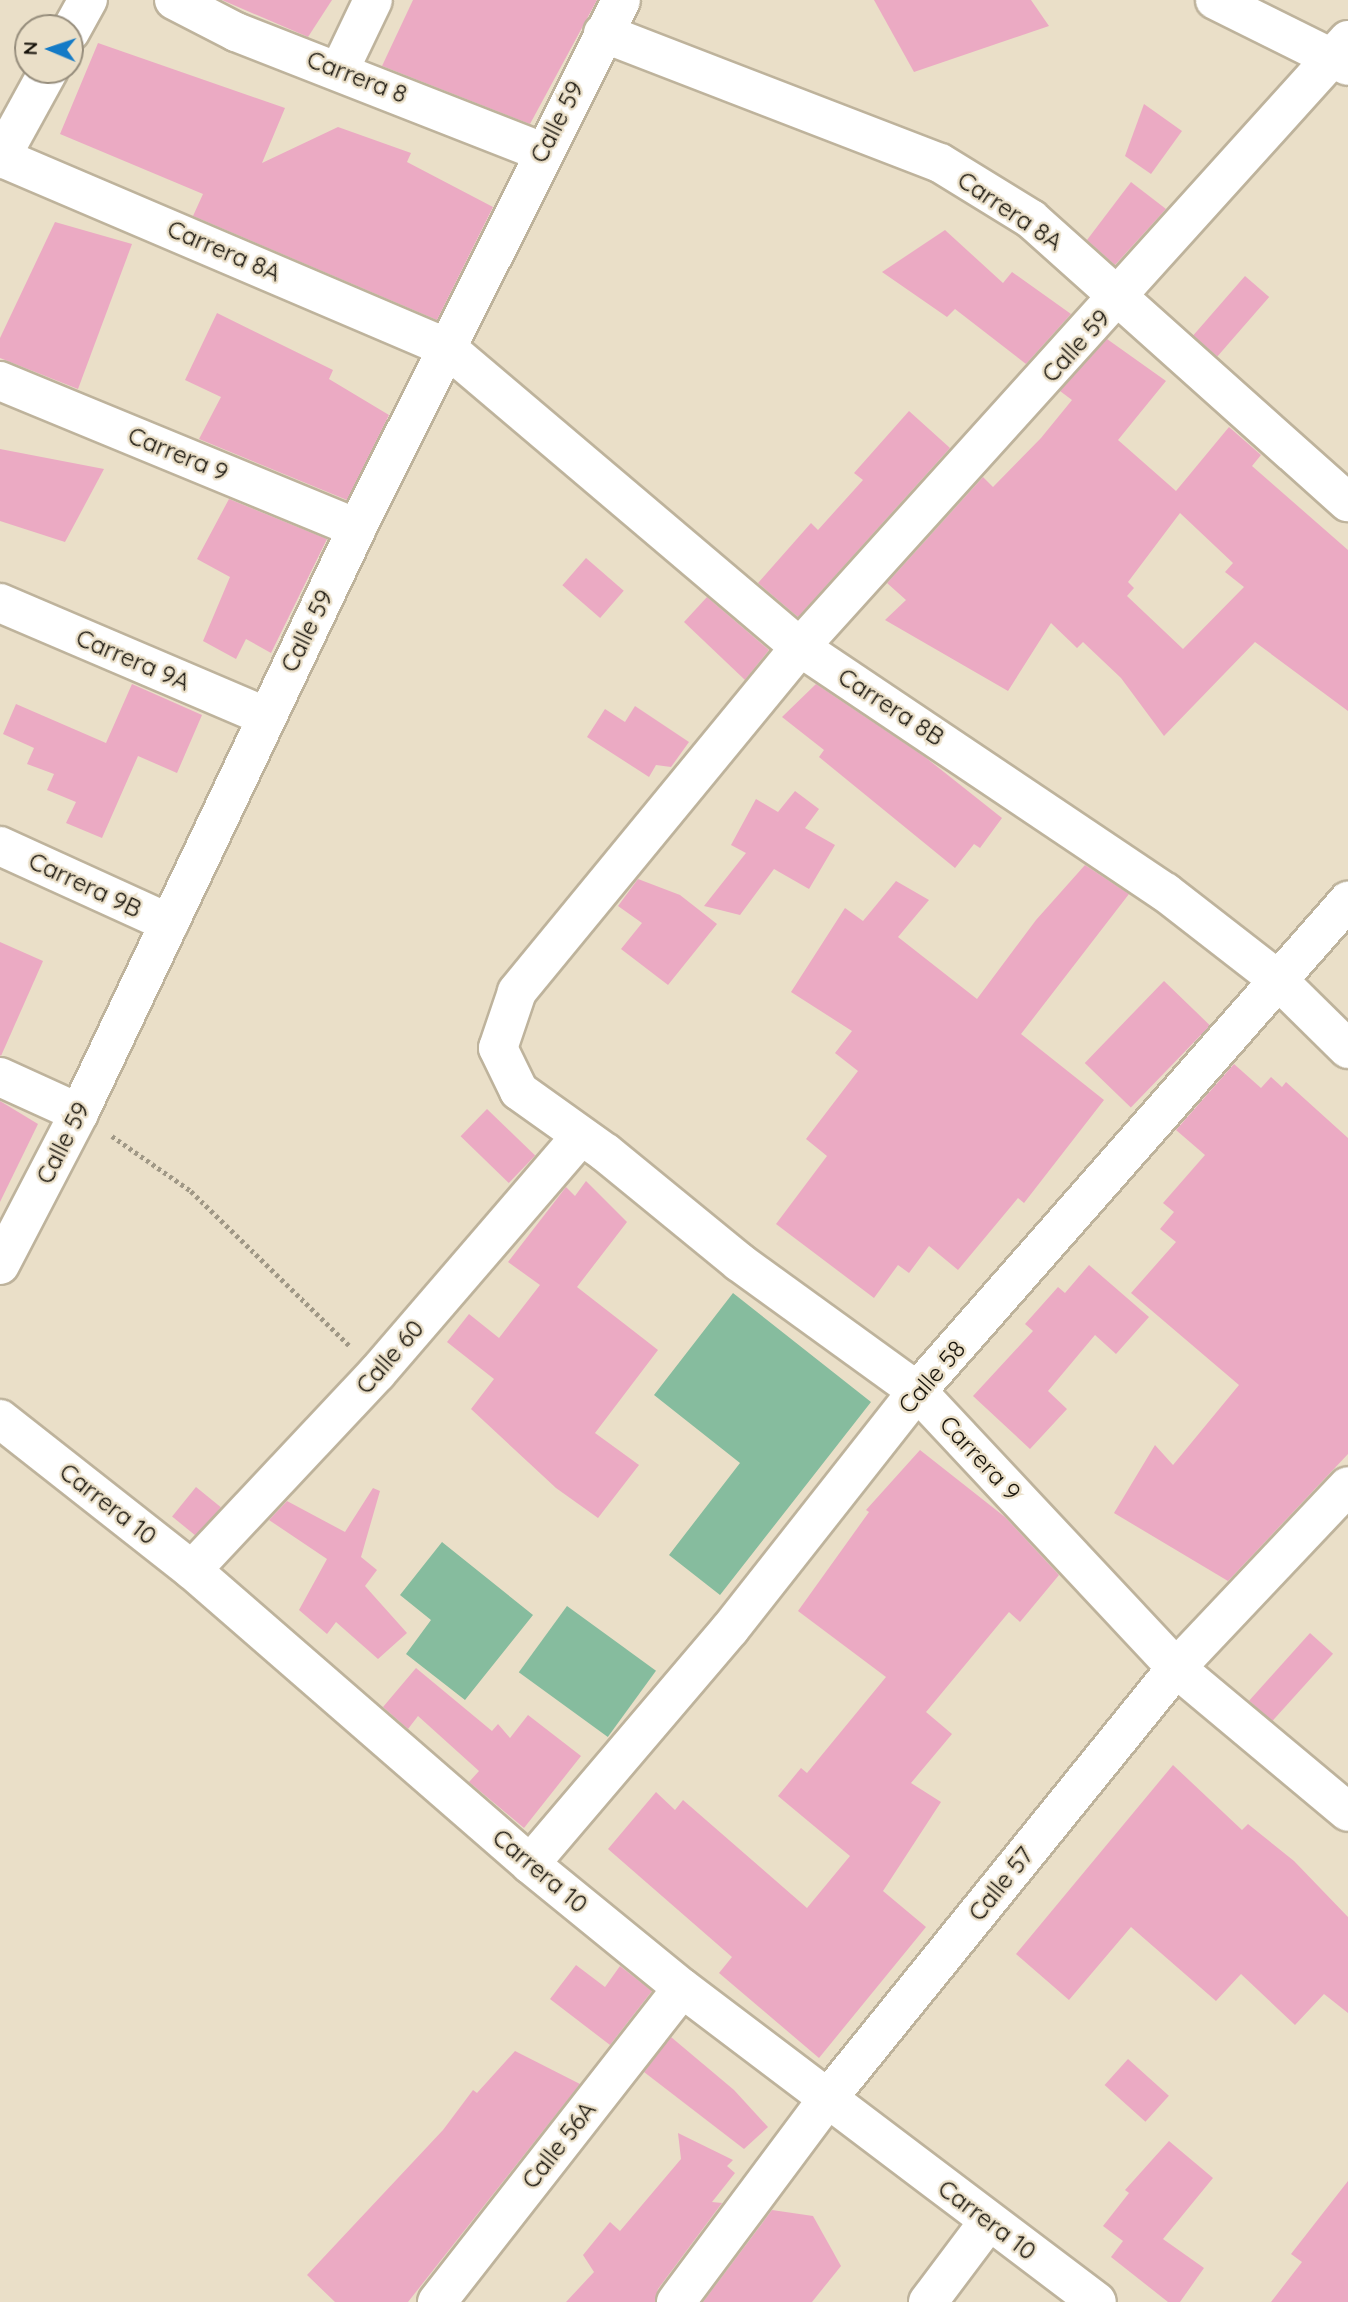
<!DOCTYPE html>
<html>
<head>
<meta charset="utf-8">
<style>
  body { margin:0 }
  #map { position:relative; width:1348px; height:2302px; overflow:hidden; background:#eadfc8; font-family:Quicksand,sans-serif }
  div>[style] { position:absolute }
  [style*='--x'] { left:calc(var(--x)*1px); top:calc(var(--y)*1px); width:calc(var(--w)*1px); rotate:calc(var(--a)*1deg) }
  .green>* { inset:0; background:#86bc9e; transform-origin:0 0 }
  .building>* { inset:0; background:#ebaac3; transform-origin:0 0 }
  .path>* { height:4.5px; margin-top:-2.25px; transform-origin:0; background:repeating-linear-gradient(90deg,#a09886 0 3.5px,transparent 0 7px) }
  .roads { filter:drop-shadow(2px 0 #beb39c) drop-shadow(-2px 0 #beb39c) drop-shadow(0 2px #beb39c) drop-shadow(0 -2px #beb39c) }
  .minor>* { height:38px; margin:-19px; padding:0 19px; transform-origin:19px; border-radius:19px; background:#fff }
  span { translate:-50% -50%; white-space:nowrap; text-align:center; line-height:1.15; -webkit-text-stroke:5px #eadfc8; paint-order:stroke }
  .street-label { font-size:24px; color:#17130b }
  .north { position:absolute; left:14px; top:14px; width:70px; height:70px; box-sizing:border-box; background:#eadfc8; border:2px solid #968d7c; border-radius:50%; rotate:272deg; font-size:19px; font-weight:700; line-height:28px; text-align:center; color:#17130b }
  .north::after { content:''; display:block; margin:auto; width:24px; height:32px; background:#157bc6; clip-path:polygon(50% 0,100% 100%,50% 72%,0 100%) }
</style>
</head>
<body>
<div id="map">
  <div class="green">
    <i style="clip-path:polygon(733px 1293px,871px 1402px,720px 1595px,669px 1555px,740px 1463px,654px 1395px)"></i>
    <i style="clip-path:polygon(442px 1542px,533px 1615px,465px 1700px,406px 1654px,431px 1620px,400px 1595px)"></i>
    <i style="left:567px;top:1606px;width:110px;height:82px;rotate:36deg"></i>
  </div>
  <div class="building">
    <i style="clip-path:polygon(222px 0,332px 0,308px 37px)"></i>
    <i style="clip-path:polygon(413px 0,597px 0,530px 124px,382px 66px)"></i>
    <i style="clip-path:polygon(874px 0,1031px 0,1049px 26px,914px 72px)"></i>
    <i style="clip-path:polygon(98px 43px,285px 108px,262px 163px,338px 127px,411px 153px,407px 162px,493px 207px,437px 320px,193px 216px,203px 194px,60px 134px)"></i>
    <i style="clip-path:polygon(1144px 104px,1182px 131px,1151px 174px,1125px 156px)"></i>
    <i style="clip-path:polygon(1131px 182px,1166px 209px,1115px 265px,1087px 240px)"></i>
    <i style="clip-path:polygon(55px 222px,132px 244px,78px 389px,0 358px,0 338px)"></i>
    <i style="clip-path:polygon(945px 230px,1003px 283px,1012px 272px,1071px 314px,1026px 364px,955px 309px,947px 317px,882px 272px)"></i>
    <i style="left:1245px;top:276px;width:32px;height:79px;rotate:41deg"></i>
    <i style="clip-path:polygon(217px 313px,333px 370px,329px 379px,389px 415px,347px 500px,199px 439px,221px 397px,185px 380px)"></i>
    <i style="clip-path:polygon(evenodd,1107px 339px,1166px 381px,1118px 440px,1176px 491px,1229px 427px,1261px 455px,1252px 466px,1348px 550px,1348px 711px,1255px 642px,1164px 736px,1121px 678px,1083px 642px,1077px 648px,1051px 623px,1008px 691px,885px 620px,906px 600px,887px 583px,983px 477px,993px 487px,1041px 438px,1072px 400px,1060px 391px,1107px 339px,1180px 513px,1233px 563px,1225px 572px,1244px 587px,1183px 649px,1127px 596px,1134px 588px,1128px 582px,1180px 513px)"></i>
    <i style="clip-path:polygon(909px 411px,950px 448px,798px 617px,758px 583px,811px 523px,818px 530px,863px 480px,854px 473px)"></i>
    <i style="clip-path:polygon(0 449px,104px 469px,65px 542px,0 521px)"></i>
    <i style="clip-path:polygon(229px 499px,327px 539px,271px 653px,246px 639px,236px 659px,203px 641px,230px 577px,197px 559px)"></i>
    <i style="left:586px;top:558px;width:50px;height:36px;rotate:41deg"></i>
    <i style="clip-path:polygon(707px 597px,769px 650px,745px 680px,684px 622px)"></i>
    <i style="clip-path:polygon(132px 684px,202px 715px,177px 773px,138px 756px,102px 838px,66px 823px,76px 802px,47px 790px,54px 774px,27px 764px,34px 748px,3px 734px,16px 704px,106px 743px)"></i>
    <i style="clip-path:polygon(816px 684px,925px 757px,1002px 818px,980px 848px,974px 844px,955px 868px,819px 757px,824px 750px,782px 717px)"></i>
    <i style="clip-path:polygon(635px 706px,689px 742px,671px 767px,656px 765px,649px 777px,587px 737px,605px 709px,625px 722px)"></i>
    <i style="clip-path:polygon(795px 791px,819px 809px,805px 828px,835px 845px,809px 889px,774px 869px,740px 915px,704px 906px,746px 853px,731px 845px,756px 799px,778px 812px)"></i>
    <i style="clip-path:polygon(1085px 865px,1129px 894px,1021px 1034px,1104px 1100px,1024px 1203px,1018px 1198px,958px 1270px,929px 1246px,909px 1273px,898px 1265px,874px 1298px,776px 1224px,827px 1156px,806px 1139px,858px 1071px,835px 1053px,852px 1031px,791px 992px,845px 908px,863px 921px,896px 881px,929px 900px,898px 937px,977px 999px,1036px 920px)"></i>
    <i style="clip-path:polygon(638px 879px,680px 895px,717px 924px,668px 985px,621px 949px,642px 923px,618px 906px)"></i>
    <i style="clip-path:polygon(0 942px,43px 961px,1px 1056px,0 1055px)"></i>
    <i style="left:1164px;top:981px;width:64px;height:114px;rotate:44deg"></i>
    <i style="clip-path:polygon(1234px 1064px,1261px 1088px,1271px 1077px,1282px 1087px,1286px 1082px,1348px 1138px,1348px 1454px,1228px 1581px,1114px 1513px,1155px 1445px,1173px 1465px,1239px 1385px,1131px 1293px,1176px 1242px,1160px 1229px,1174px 1212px,1163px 1203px,1205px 1155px,1176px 1130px)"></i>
    <i style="clip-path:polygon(0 1101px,38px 1124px,0 1202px)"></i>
    <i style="left:487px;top:1109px;width:67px;height:38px;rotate:44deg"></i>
    <i style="clip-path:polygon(586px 1181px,627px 1222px,577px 1287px,658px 1350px,595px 1433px,639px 1465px,598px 1518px,556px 1488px,471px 1409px,494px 1379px,447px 1342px,469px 1314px,499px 1338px,540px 1285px,508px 1262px,566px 1187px,575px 1196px)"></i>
    <i style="clip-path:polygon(1089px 1265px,1149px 1317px,1116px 1354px,1095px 1335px,1048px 1391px,1067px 1409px,1030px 1449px,973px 1396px,1033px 1331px,1025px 1324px,1058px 1287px,1065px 1293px)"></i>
    <i style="clip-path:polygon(920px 1450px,1005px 1517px,1059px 1575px,1020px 1622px,1009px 1612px,926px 1712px,952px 1734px,911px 1783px,941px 1802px,883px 1891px,926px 1927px,819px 2058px,719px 1973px,732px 1957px,608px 1849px,656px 1792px,675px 1810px,683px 1800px,807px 1908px,850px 1856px,778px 1796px,801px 1768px,807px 1773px,886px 1677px,798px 1611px,869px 1512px,866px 1510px)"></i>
    <i style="left:196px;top:1487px;width:32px;height:38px;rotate:39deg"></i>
    <i style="clip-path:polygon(373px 1488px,380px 1491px,361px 1557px,377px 1570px,365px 1586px,407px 1633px,378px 1659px,336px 1622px,327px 1634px,299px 1610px,327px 1559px,269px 1520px,287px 1501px,345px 1532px)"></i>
    <i style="left:1310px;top:1633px;width:31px;height:91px;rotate:42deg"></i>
    <i style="clip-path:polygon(416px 1668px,492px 1731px,498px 1724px,510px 1738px,528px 1715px,581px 1756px,524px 1828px,469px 1782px,479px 1771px,418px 1716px,408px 1729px,383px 1707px)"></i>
    <i style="clip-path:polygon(1173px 1765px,1242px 1830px,1248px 1824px,1294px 1861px,1348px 1917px,1348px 2013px,1324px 1994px,1295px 2025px,1241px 1974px,1216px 2001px,1131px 1927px,1069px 2000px,1016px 1954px)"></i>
    <i style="clip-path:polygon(576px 1965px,605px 1987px,620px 1966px,652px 1991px,610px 2045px,550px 1999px)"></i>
    <i style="clip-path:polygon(671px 2037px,734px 2090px,768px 2127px,744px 2149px,644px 2072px)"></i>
    <i style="clip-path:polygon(515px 2051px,580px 2084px,408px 2302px,335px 2302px,307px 2275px,443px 2130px,473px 2090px,477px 2093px)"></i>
    <i style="left:1128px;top:2059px;width:55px;height:35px;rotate:42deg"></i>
    <i style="clip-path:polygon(678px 2133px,733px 2160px,727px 2166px,735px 2173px,712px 2202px,722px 2203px,658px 2289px,655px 2302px,566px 2302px,594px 2272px,583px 2255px,610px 2222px,620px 2231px,681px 2159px)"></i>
    <i style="clip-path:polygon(1169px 2141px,1213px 2178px,1163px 2239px,1204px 2268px,1180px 2302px,1168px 2302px,1111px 2257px,1123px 2241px,1103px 2226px,1129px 2193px,1125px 2190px)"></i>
    <i style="clip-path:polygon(1348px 2181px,1348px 2302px,1271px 2302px,1302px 2262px,1291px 2254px)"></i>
    <i style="clip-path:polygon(772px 2210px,813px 2216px,841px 2266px,812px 2302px,703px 2302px)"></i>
  </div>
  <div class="path">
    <i style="--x:112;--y:1136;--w:96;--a:34.8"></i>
    <i style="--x:191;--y:1191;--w:221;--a:44.3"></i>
  </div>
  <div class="roads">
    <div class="minor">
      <i style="--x:174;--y:0;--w:70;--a:27.3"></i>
      <i style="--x:236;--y:32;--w:329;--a:21.4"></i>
      <i style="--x:1215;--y:0;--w:148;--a:26.4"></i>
      <i style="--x:70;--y:32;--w:37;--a:-61"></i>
      <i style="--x:603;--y:33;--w:361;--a:21.1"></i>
      <i style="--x:940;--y:163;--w:107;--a:31.6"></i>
      <i style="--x:1031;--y:219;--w:425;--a:41.8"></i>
      <i style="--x:1348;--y:40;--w:818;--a:132.08"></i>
      <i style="--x:800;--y:647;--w:446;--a:129.4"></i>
      <i style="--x:517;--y:992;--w:59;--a:108.7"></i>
      <i style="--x:498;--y:1048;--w:48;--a:64"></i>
      <i style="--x:519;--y:1091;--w:107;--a:35.5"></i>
      <i style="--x:606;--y:1153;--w:172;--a:39.3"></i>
      <i style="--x:739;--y:1262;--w:220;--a:35.9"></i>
      <i style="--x:917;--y:1391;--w:379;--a:46.9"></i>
      <i style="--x:1176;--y:1668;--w:224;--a:39.9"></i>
      <i style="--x:340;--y:69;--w:76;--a:-64.4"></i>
      <i style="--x:0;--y:157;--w:486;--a:23.1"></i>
      <i style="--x:447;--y:348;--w:463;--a:40.3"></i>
      <i style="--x:800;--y:647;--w:440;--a:33.9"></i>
      <i style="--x:1165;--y:892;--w:140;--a:37.8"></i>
      <i style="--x:1276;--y:978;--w:101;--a:44.6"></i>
      <i style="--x:0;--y:159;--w:102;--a:-61.2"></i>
      <i style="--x:0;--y:381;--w:386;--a:22.4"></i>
      <i style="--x:0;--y:603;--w:288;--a:23.1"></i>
      <i style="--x:0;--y:846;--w:186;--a:24.5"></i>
      <i style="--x:0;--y:1077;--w:87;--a:24.5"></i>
      <i style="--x:0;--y:1265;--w:171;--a:-62.5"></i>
      <i style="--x:79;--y:1113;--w:648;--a:-64.58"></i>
      <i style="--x:357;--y:528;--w:590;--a:-63.43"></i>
      <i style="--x:0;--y:1419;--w:244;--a:38.2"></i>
      <i style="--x:192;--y:1570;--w:448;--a:41"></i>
      <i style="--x:530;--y:1864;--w:196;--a:39.2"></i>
      <i style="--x:682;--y:1988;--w:520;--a:37.11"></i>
      <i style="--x:192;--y:1570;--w:270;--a:-46.8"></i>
      <i style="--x:377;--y:1373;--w:311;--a:-49.3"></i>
      <i style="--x:530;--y:1864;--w:309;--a:-49.6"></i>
      <i style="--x:730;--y:1629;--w:303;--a:-51.8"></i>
      <i style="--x:917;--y:1391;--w:653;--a:-48.67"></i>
      <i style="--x:437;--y:2302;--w:398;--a:-52"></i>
      <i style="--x:676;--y:2302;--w:256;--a:-53.3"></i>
      <i style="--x:829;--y:2097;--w:552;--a:-51.03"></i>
      <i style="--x:1176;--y:1668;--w:250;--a:-46.6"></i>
      <i style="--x:928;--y:2302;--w:100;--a:-53.1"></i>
    </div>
  </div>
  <div class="street-label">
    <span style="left:357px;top:77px;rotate:21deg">Carrera 8</span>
    <span style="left:557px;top:122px;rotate:-63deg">Calle 59</span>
    <span style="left:1010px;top:211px;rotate:34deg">Carrera 8A</span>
    <span style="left:224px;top:251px;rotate:23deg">Carrera 8A</span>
    <span style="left:1076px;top:346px;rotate:-48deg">Calle 59</span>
    <span style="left:178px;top:454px;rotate:22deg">Carrera 9</span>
    <span style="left:307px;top:631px;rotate:-64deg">Calle 59</span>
    <span style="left:133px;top:660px;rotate:23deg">Carrera 9A</span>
    <span style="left:891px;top:707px;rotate:33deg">Carrera 8B</span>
    <span style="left:85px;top:885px;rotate:25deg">Carrera 9B</span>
    <span style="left:63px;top:1143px;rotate:-63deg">Calle 59</span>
    <span style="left:390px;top:1357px;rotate:-49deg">Calle 60</span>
    <span style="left:932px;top:1377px;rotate:-49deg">Calle 58</span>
    <span style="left:980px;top:1458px;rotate:47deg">Carrera 9</span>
    <span style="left:108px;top:1504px;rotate:38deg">Carrera 10</span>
    <span style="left:540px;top:1871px;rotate:40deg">Carrera 10</span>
    <span style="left:1001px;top:1884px;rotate:-51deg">Calle 57</span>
    <span style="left:559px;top:2145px;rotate:-52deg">Calle 56A</span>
    <span style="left:987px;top:2220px;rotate:37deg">Carrera 10</span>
  </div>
  <div class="north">N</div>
</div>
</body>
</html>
